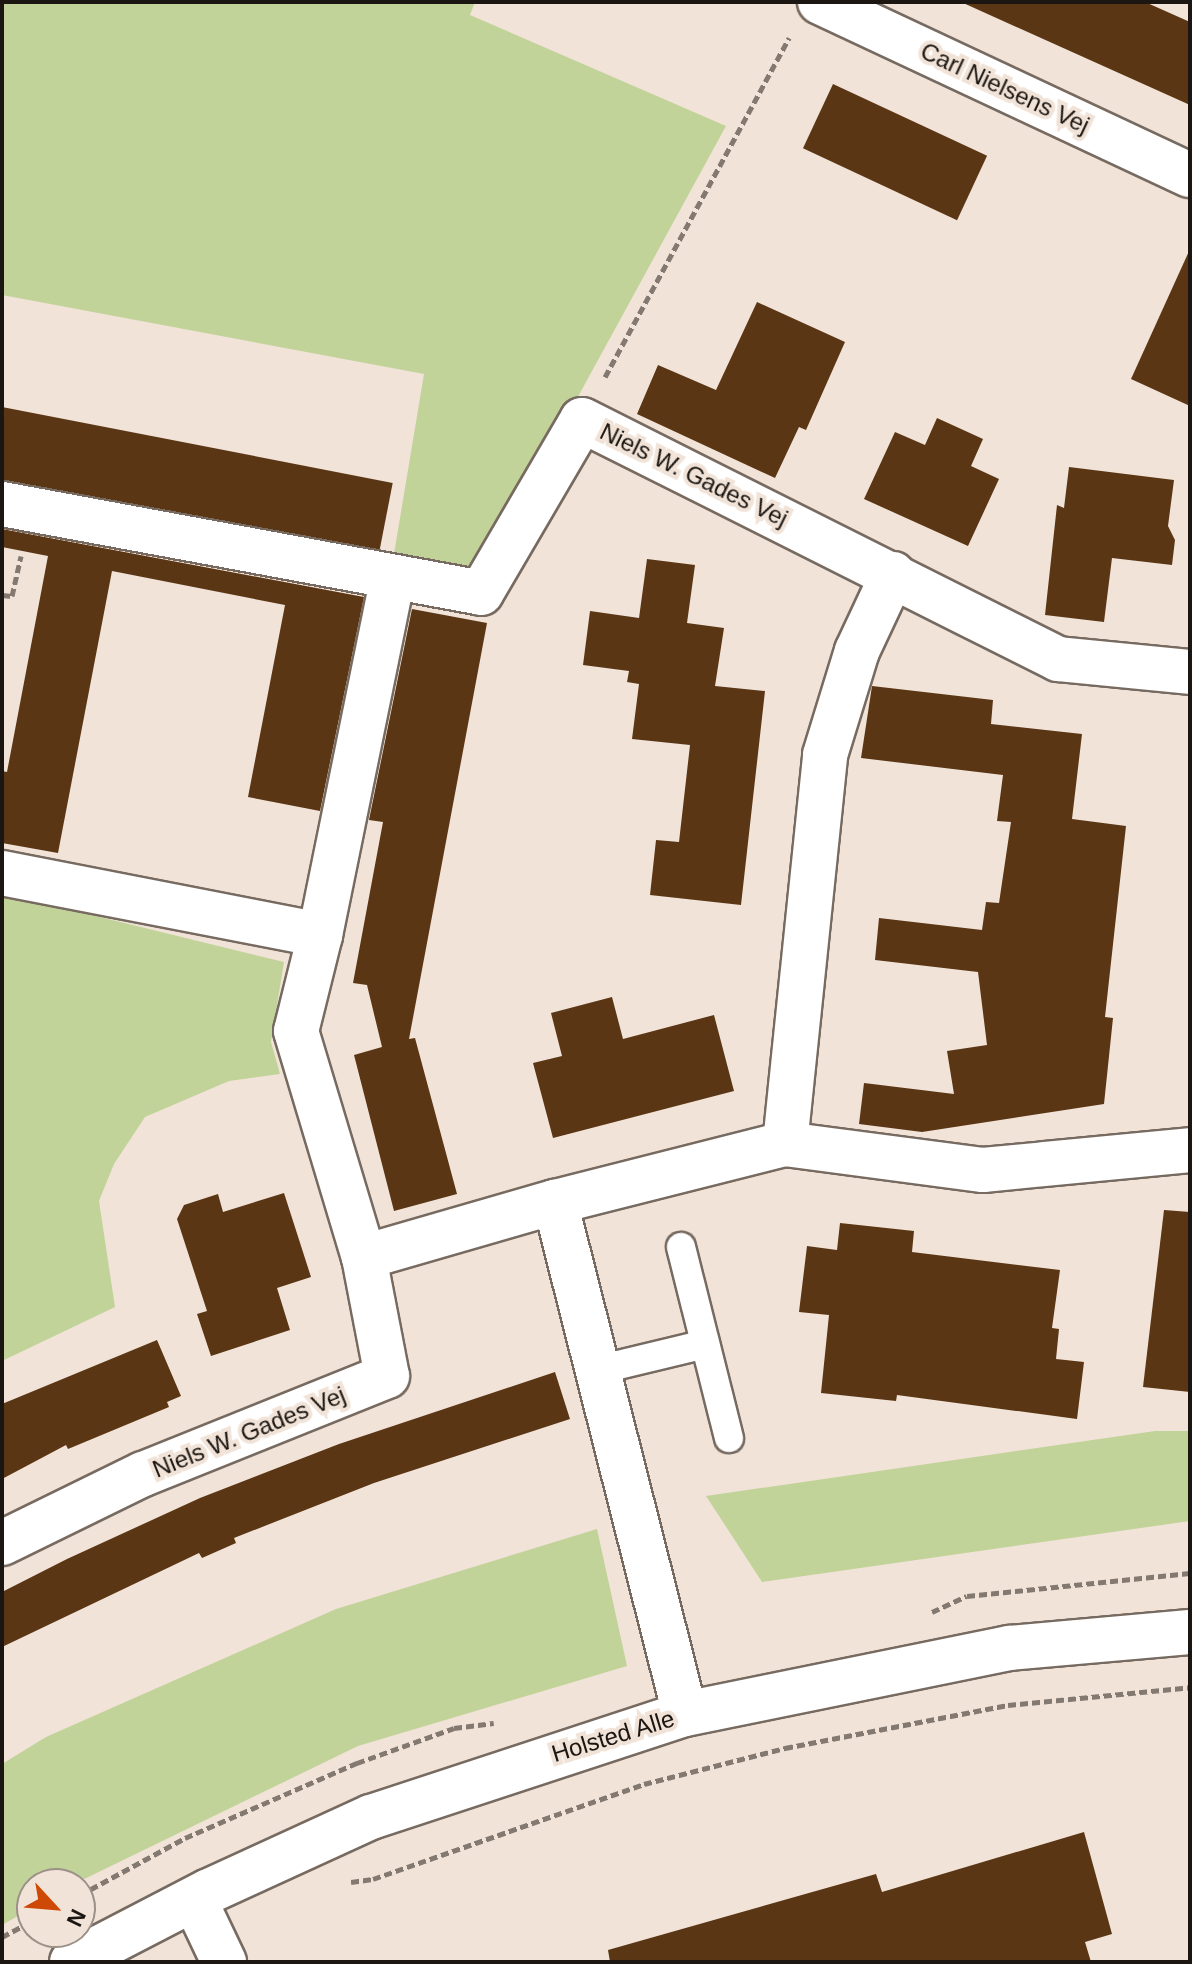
<!DOCTYPE html>
<html>
<head>
<meta charset="utf-8">
<style>
  body { margin:0 }
  #map { position:relative; width:1192px; height:1964px; overflow:hidden; background:#f1e3d7; font-family:Arial,sans-serif }
  div>[style] { position:absolute }
  [style*='--x'] { left:calc(var(--x)*1px); top:calc(var(--y)*1px); width:calc(var(--w)*1px); rotate:calc(var(--a)*1deg) }
  .green>* { inset:0; background:#c2d39a }
  .building>* { inset:0; background:#5a3615; transform-origin:0 0 }
  .path>* { height:5px; margin-top:-2.5px; transform-origin:0; background:repeating-linear-gradient(90deg,#837971 0 8px,transparent 0 12px) }
  .roads { filter:drop-shadow(2px 0 #776a60) drop-shadow(-2px 0 #776a60) drop-shadow(0 2px #776a60) drop-shadow(0 -2px #776a60) }
  .lane>* { height:28px; margin:-14px; padding:0 14px; transform-origin:14px; border-radius:14px; background:#fff }
  .street>* { height:44px; margin:-22px; padding:0 22px; transform-origin:22px; border-radius:22px; background:#fff }
  .secondary>* { height:44px; margin:-22px; padding:0 22px; transform-origin:22px; border-radius:22px; background:#fff }
  span { translate:-50% -50%; white-space:nowrap; text-align:center; line-height:1.15; -webkit-text-stroke:8px #f1e3d7; paint-order:stroke }
  .street-label { font-size:24px; color:#1b1612 }
  .frame { position:absolute; inset:0; border:4px solid #1b1612; pointer-events:none }
  .north { position:absolute; left:16px; top:1868px; width:80px; height:80px; box-sizing:border-box; background:#f1e3d7; border:2px solid #9b9188; border-radius:50%; rotate:116deg; font-size:22px; font-weight:700; line-height:32px; text-align:center; color:#1b1612 }
  .north::after { content:''; display:block; margin:auto; width:28px; height:36px; background:#ce4905; clip-path:polygon(50% 0,100% 100%,50% 72%,0 100%) }
</style>
</head>
<body>
<div id="map">
  <div class="green">
    <i style="clip-path:polygon(2px 2px,475px 2px,470px 15px,726px 126px,480px 576px,393px 560px,424px 374px,2px 295px)"></i>
    <i style="clip-path:polygon(2px 893px,284px 962px,271px 1042px,280px 1074px,229px 1081px,145px 1117px,114px 1164px,99px 1201px,115px 1307px,2px 1361px)"></i>
    <i style="clip-path:polygon(1155px 1431px,1190px 1431px,1190px 1521px,762px 1582px,706px 1496px)"></i>
    <i style="clip-path:polygon(597px 1529px,627px 1666px,358px 1746px,74px 1884px,32px 1884px,32px 1908px,2px 1925px,2px 1764px,46px 1737px,336px 1609px)"></i>
  </div>
  <div class="building">
    <i style="clip-path:polygon(961px 2px,1145px 2px,1190px 22px,1190px 105px)"></i>
    <i style="left:833px;top:84px;width:170px;height:71px;rotate:25deg"></i>
    <i style="clip-path:polygon(1190px 249px,1190px 406px,1131px 379px)"></i>
    <i style="clip-path:polygon(757px 302px,845px 342px,806px 430px,799px 427px,775px 478px,637px 414px,658px 365px,716px 390px)"></i>
    <i style="left:2px;top:407px;width:398px;height:73px;rotate:11deg"></i>
    <i style="clip-path:polygon(937px 418px,983px 439px,971px 466px,999px 479px,968px 546px,864px 499px,895px 432px,925px 445px)"></i>
    <i style="clip-path:polygon(1069px 467px,1174px 480px,1168px 526px,1175px 540px,1172px 565px,1112px 558px,1104px 622px,1045px 615px,1057px 505px,1064px 508px)"></i>
    <i style="clip-path:polygon(2px 529px,364px 597px,320px 811px,248px 797px,285px 605px,112px 571px,58px 853px,2px 843px,2px 771px,7px 772px,48px 556px,2px 547px)"></i>
    <i style="clip-path:polygon(647px 559px,695px 565px,687px 623px,724px 628px,715px 686px,765px 691px,741px 905px,650px 895px,656px 840px,679px 842px,690px 745px,632px 739px,639px 684px,627px 682px,629px 671px,583px 665px,590px 611px,639px 618px)"></i>
    <i style="clip-path:polygon(412px 609px,487px 623px,409px 1039px,415px 1038px,457px 1194px,394px 1211px,354px 1055px,382px 1047px,367px 985px,353px 983px,383px 822px,369px 820px)"></i>
    <i style="clip-path:polygon(872px 686px,993px 700px,991px 724px,1082px 734px,1072px 819px,1126px 826px,1105px 1017px,1113px 1018px,1104px 1104px,922px 1132px,859px 1124px,864px 1083px,954px 1094px,947px 1051px,987px 1045px,978px 972px,875px 960px,879px 918px,982px 930px,986px 902px,999px 903px,1011px 822px,997px 821px,1003px 775px,861px 758px)"></i>
    <i style="clip-path:polygon(612px 997px,623px 1039px,714px 1015px,734px 1091px,553px 1138px,533px 1063px,562px 1056px,551px 1013px)"></i>
    <i style="clip-path:polygon(284px 1193px,311px 1277px,277px 1288px,290px 1330px,211px 1356px,197px 1314px,207px 1311px,177px 1219px,184px 1205px,218px 1194px,223px 1212px)"></i>
    <i style="clip-path:polygon(1164px 1210px,1190px 1212px,1190px 1392px,1143px 1387px)"></i>
    <i style="clip-path:polygon(840px 1223px,914px 1231px,912px 1252px,1060px 1270px,1052px 1328px,1059px 1329px,1056px 1359px,1084px 1362px,1077px 1419px,897px 1395px,896px 1401px,821px 1393px,829px 1315px,799px 1312px,807px 1246px,837px 1250px)"></i>
    <i style="clip-path:polygon(157px 1340px,181px 1396px,167px 1402px,169px 1407px,68px 1449px,66px 1445px,2px 1479px,2px 1404px)"></i>
    <i style="clip-path:polygon(555px 1372px,570px 1419px,374px 1483px,234px 1538px,236px 1543px,202px 1558px,199px 1553px,2px 1647px,2px 1592px,67px 1559px,200px 1498px,339px 1444px)"></i>
    <i style="clip-path:polygon(1084px 1832px,1112px 1934px,1085px 1942px,1091px 1962px,610px 1962px,608px 1950px,876px 1874px,882px 1892px)"></i>
  </div>
  <div class="path">
    <i style="--x:605;--y:377;--w:386;--a:-61.5"></i>
    <i style="--x:2;--y:595;--w:10;--a:6"></i>
    <i style="--x:12;--y:596;--w:41;--a:-77.3"></i>
    <i style="--x:932;--y:1612;--w:38;--a:-25"></i>
    <i style="--x:967;--y:1596;--w:224;--a:-5.9"></i>
    <i style="--x:351;--y:1882;--w:22;--a:-8"></i>
    <i style="--x:373;--y:1879;--w:287;--a:-19.3"></i>
    <i style="--x:644;--y:1784;--w:146;--a:-14.3"></i>
    <i style="--x:785;--y:1748;--w:227;--a:-10.9"></i>
    <i style="--x:1008;--y:1705;--w:183;--a:-5.6"></i>
    <i style="--x:80;--y:1895;--w:119;--a:-28.5"></i>
    <i style="--x:185;--y:1838;--w:188;--a:-23.6"></i>
    <i style="--x:357;--y:1763;--w:103;--a:-19.8"></i>
    <i style="--x:454;--y:1728;--w:40;--a:-7.1"></i>
    <i style="--x:2;--y:1937;--w:34;--a:-28"></i>
  </div>
  <div class="roads">
    <div class="lane">
      <i style="--x:681;--y:1247;--w:197;--a:75.9"></i>
      <i style="--x:597;--y:1370;--w:111;--a:-13.5"></i>
    </div>
    <div class="street">
      <i style="--x:820;--y:2;--w:408;--a:25.1"></i>
      <i style="--x:2;--y:504;--w:487;--a:10.5"></i>
      <i style="--x:481;--y:593;--w:200;--a:-59.7"></i>
      <i style="--x:582;--y:420;--w:533;--a:26.66"></i>
      <i style="--x:1058;--y:659;--w:133;--a:5.6"></i>
      <i style="--x:2;--y:873;--w:324;--a:11"></i>
      <i style="--x:320;--y:935;--w:99;--a:104"></i>
      <i style="--x:296;--y:1031;--w:236;--a:73.3"></i>
      <i style="--x:364;--y:1257;--w:121;--a:79.1"></i>
      <i style="--x:387;--y:1376;--w:263;--a:158.1"></i>
      <i style="--x:143;--y:1474;--w:157;--a:153.9"></i>
      <i style="--x:320;--y:935;--w:365;--a:-78.5"></i>
      <i style="--x:785;--y:1144;--w:391;--a:-84.1"></i>
      <i style="--x:825;--y:755;--w:109;--a:-72.9"></i>
      <i style="--x:857;--y:651;--w:85;--a:-64.9"></i>
      <i style="--x:555;--y:1202;--w:237;--a:-14.2"></i>
      <i style="--x:785;--y:1144;--w:200;--a:7.5"></i>
      <i style="--x:983;--y:1170;--w:208;--a:-5.5"></i>
      <i style="--x:364;--y:1257;--w:199;--a:-16.1"></i>
      <i style="--x:555;--y:1202;--w:528;--a:75.75"></i>
      <i style="--x:194;--y:1899;--w:70;--a:64.5"></i>
    </div>
    <div class="secondary">
      <i style="--x:72;--y:1962;--w:154;--a:-27.4"></i>
      <i style="--x:209;--y:1891;--w:178;--a:-24.6"></i>
      <i style="--x:371;--y:1817;--w:330;--a:-18.2"></i>
      <i style="--x:685;--y:1714;--w:332;--a:-11.5"></i>
      <i style="--x:1010;--y:1648;--w:181;--a:-5.1"></i>
    </div>
  </div>
  <div class="street-label">
    <span style="left:1005px;top:88px;rotate:25deg">Carl Nielsens Vej</span>
    <span style="left:694px;top:475px;rotate:26deg">Niels W. Gades Vej</span>
    <span style="left:249px;top:1432px;rotate:-22deg">Niels W. Gades Vej</span>
    <span style="left:613px;top:1736px;rotate:-17deg">Holsted Alle</span>
  </div>
  <div class="frame"></div>
  <div class="north">N</div>
</div>
</body>
</html>
